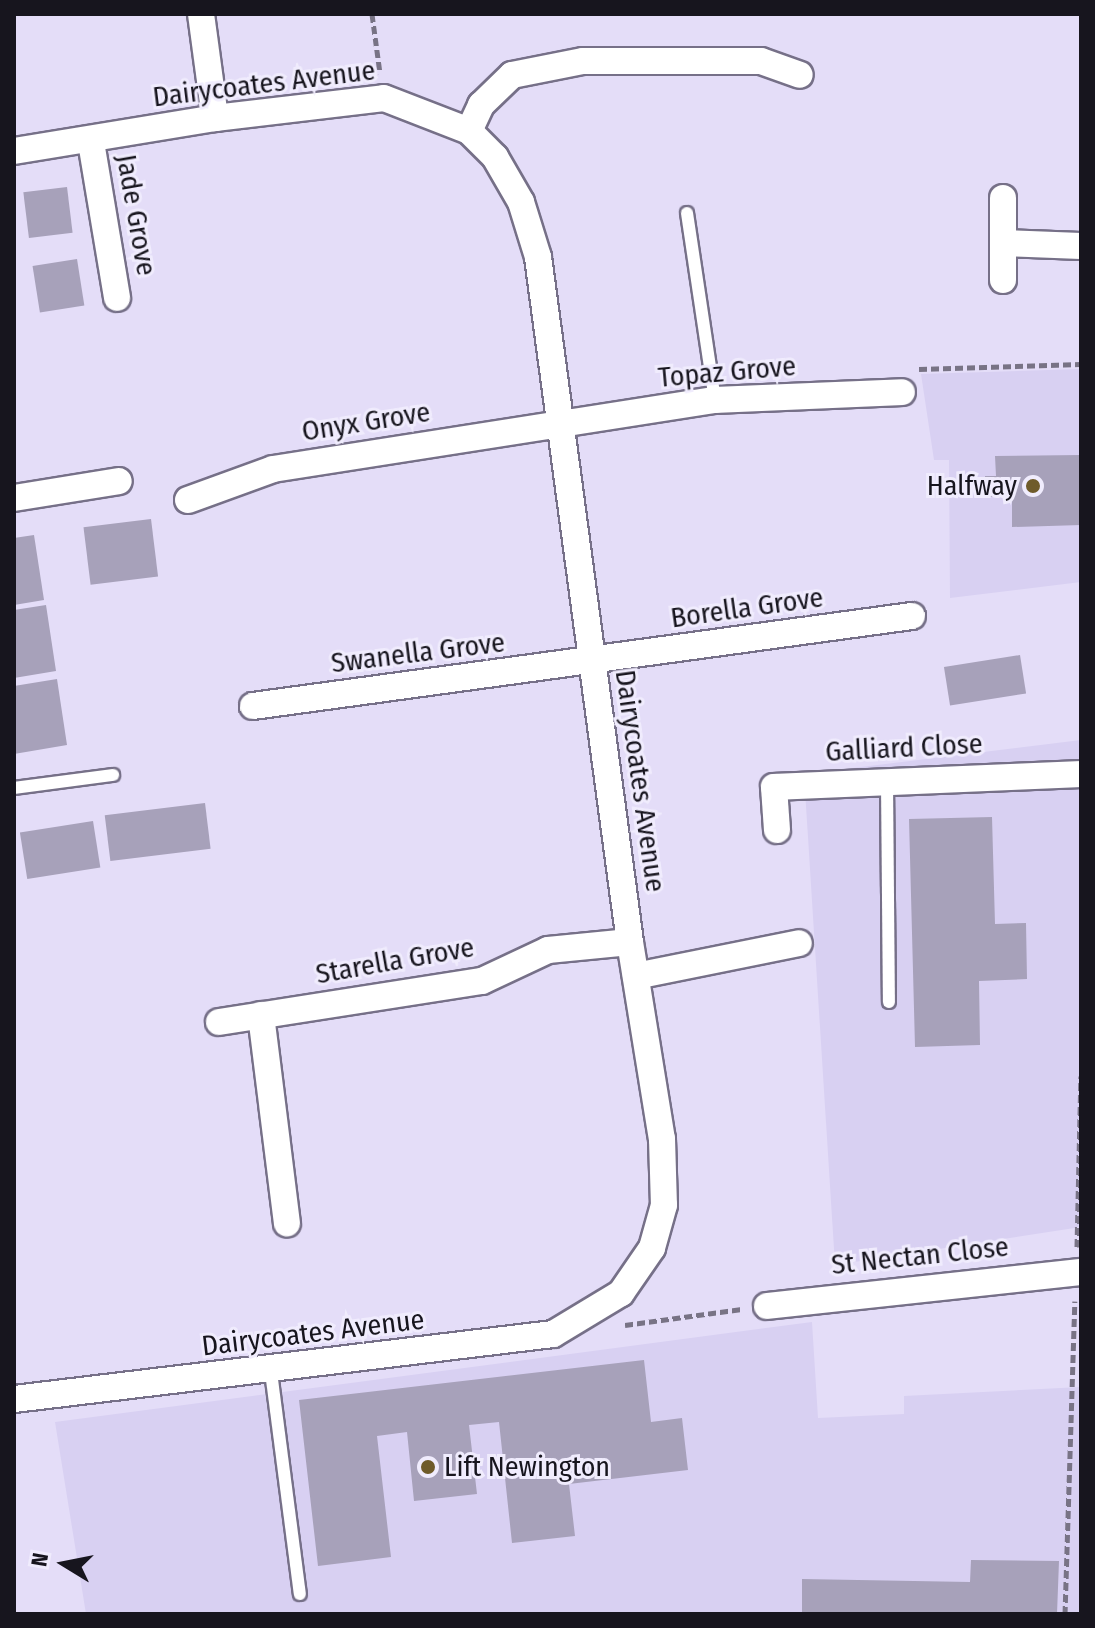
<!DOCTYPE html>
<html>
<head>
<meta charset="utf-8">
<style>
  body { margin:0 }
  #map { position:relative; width:1095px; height:1628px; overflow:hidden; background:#e4ddf8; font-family:"Fira Sans Condensed",sans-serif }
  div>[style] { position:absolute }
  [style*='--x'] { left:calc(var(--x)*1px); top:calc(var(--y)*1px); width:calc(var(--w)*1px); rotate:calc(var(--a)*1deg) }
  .built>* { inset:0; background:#d8d0f2 }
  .building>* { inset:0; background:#a7a1ba; transform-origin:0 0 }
  .path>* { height:5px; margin-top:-2.5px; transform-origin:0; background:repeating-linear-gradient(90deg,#787385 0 8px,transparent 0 12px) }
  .roads { filter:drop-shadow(2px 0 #767088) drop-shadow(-2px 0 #767088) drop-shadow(0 2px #767088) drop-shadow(0 -2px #767088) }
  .service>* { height:12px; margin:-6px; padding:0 6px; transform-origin:6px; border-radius:6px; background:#fff }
  .minor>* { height:26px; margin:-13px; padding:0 13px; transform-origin:13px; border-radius:13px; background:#fff }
  .dots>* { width:22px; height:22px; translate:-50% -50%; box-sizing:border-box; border:4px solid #f0ecfd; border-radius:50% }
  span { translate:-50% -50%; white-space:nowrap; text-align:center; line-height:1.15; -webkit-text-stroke:6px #f0ecfd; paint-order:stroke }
  .street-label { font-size:28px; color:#17151e }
  .poi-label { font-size:28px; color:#17151e }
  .right { translate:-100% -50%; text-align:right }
  .left { translate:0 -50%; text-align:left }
  .frame { position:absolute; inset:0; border:16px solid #17151e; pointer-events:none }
  .north { position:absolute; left:24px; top:1524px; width:80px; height:80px; -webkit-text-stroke:6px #f0ecfd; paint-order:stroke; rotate:280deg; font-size:22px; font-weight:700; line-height:32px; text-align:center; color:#17151e }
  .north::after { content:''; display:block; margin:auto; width:28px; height:36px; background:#17151e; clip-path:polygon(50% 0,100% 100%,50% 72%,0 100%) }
</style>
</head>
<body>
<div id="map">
  <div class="built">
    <i style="clip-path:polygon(1081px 369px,1081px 582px,950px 598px,949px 460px,934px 460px,921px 374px)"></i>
    <i style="clip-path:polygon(1081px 740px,1081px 1227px,835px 1265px,804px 774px)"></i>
    <i style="clip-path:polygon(812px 1322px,818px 1418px,904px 1414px,904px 1396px,1081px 1387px,1081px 1614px,86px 1614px,55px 1422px)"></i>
  </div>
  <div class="building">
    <i style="left:67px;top:187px;width:46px;height:44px;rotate:83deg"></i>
    <i style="left:77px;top:259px;width:47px;height:45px;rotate:81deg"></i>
    <i style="clip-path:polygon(1081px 455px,1081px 525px,1012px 527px,1012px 496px,985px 497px,985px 476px,996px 476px,995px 456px)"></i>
    <i style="left:151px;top:519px;width:58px;height:68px;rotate:83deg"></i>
    <i style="clip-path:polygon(34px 535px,44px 600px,14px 605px,14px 538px)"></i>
    <i style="clip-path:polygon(46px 605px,56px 671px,14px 678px,14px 610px)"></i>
    <i style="left:1020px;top:655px;width:39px;height:77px;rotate:81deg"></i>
    <i style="clip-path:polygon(57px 679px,67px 745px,14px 754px,14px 686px)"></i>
    <i style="left:205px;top:803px;width:46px;height:101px;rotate:83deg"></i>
    <i style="clip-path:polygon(992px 817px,995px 924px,1026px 923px,1027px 979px,979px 981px,980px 1045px,915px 1047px,909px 819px)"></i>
    <i style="left:93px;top:821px;width:47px;height:74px;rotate:81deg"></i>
    <i style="clip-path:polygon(644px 1360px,651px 1422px,682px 1418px,688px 1470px,569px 1484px,575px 1536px,512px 1543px,499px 1422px,469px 1425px,477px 1494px,414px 1501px,407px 1432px,377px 1436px,391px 1557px,318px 1566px,299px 1400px)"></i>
    <i style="clip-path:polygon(971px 1560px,1059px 1561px,1057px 1614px,802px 1614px,802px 1579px,970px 1582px)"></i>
  </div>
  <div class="path">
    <i style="--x:372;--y:14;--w:60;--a:82.3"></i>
    <i style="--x:919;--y:369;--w:162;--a:-1.8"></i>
    <i style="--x:1077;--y:1247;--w:171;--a:-88.7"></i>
    <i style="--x:625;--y:1325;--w:118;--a:-7.8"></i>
    <i style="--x:1065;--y:1614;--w:313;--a:-88.2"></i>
  </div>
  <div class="roads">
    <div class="service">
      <i style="--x:687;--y:213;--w:189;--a:81.5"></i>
      <i style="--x:887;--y:782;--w:220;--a:89.5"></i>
      <i style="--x:14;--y:788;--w:100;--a:-7.5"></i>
      <i style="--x:271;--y:1372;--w:224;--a:82.6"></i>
    </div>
    <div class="minor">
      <i style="--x:201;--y:14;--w:105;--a:82.3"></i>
      <i style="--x:469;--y:131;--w:29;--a:-65"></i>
      <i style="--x:481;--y:105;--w:43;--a:-44.1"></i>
      <i style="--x:512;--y:75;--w:72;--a:-11.2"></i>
      <i style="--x:583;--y:61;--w:178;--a:0"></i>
      <i style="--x:761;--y:61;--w:41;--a:19.7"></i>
      <i style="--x:91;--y:142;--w:158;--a:80.5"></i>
      <i style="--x:14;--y:151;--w:204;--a:-9.3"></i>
      <i style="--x:215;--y:118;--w:170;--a:-6.7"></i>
      <i style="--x:384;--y:98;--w:91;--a:21.2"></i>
      <i style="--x:469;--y:131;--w:37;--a:45"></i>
      <i style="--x:495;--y:157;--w:52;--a:60"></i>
      <i style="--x:521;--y:202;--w:58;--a:72.8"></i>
      <i style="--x:538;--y:257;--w:691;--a:82.35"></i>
      <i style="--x:630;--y:942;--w:200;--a:80.8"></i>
      <i style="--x:662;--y:1139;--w:66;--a:88.3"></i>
      <i style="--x:664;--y:1205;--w:45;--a:105.6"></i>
      <i style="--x:652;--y:1248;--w:55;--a:124.6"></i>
      <i style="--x:621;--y:1293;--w:79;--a:148.9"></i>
      <i style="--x:553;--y:1334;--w:543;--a:173.12"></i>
      <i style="--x:1003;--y:243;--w:78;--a:2.2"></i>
      <i style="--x:1003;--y:280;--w:82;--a:-90"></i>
      <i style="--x:14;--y:498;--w:106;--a:-9.2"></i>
      <i style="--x:188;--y:500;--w:90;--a:-20"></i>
      <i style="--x:273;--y:469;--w:447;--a:-8.9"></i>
      <i style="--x:715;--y:400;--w:187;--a:-2.4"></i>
      <i style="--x:253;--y:706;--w:665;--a:-7.78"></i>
      <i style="--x:777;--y:830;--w:43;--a:-94"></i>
      <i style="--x:774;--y:787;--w:307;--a:-2.4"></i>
      <i style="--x:636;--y:976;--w:166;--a:-11.4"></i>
      <i style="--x:261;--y:1015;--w:210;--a:82.9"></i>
      <i style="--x:219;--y:1022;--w:266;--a:-8.9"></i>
      <i style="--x:482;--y:981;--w:73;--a:-25.2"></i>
      <i style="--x:548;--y:950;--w:82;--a:-5.6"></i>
      <i style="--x:767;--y:1306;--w:316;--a:-6.2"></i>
    </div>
  </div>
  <div class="dots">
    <i style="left:1033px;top:486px;background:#6f5b2a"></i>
    <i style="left:428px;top:1467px;background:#6f5b2a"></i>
  </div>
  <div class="street-label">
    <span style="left:264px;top:84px;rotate:-7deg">Dairycoates Avenue</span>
    <span style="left:136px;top:215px;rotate:80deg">Jade Grove</span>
    <span style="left:727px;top:372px;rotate:-5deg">Topaz Grove</span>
    <span style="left:366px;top:422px;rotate:-9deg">Onyx Grove</span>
    <span style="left:747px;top:608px;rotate:-8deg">Borella Grove</span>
    <span style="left:418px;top:653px;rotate:-7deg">Swanella Grove</span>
    <span style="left:904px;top:748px;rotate:-3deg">Galliard Close</span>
    <span style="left:640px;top:781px;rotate:82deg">Dairycoates Avenue</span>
    <span style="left:395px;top:961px;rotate:-10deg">Starella Grove</span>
    <span style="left:920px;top:1256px;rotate:-6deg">St Nectan Close</span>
    <span style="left:313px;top:1333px;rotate:-7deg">Dairycoates Avenue</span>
  </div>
  <div class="poi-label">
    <span class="right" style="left:1017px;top:486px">Halfway</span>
    <span class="left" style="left:444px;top:1467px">Lift Newington</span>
  </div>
  <div class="frame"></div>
  <div class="north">N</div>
</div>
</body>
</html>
